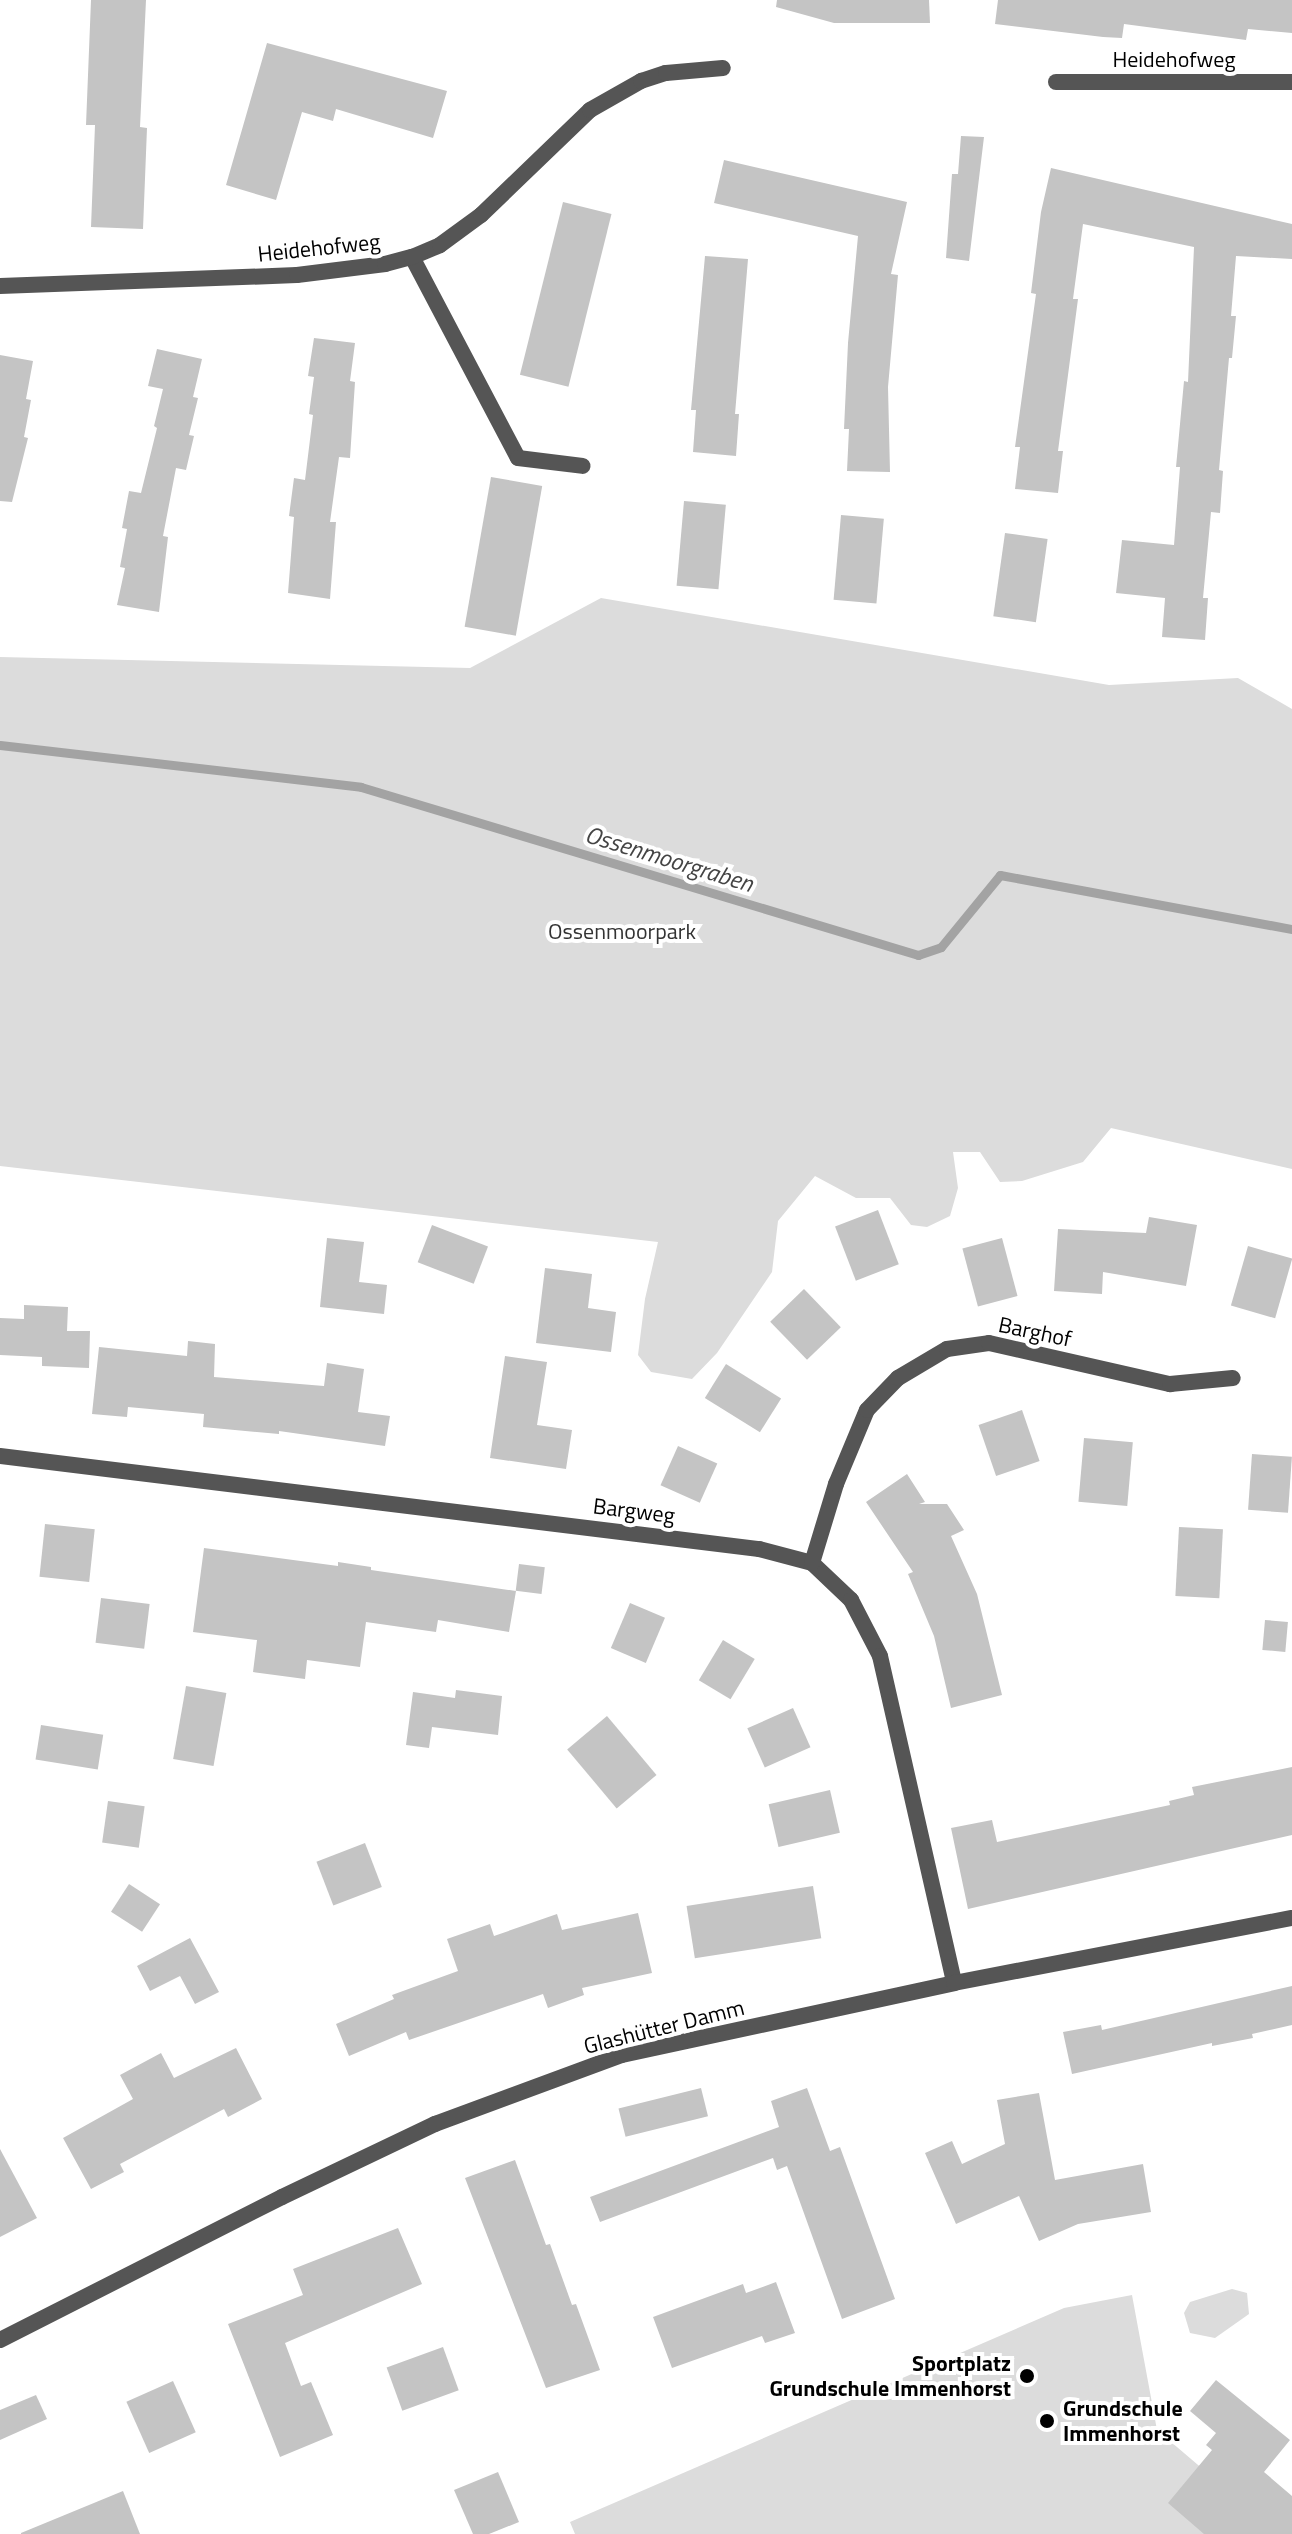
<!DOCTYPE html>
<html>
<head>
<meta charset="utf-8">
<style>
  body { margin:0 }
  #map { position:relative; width:1292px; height:2534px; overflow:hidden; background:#fff; font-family:"Titillium Web",sans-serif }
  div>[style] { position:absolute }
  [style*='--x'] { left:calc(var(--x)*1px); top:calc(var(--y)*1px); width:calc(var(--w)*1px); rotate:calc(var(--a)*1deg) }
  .green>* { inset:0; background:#dcdcdc }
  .stream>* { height:9px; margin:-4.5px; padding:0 4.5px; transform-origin:4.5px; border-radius:4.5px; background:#a3a3a3 }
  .building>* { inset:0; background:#c4c4c4; transform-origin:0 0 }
  .pedestrian>* { height:16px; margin:-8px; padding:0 8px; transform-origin:8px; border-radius:8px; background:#555 }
  .minor>* { height:16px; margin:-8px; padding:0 8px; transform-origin:8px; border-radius:8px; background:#555 }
  .dots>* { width:22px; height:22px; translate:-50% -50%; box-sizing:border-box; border:4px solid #fff; border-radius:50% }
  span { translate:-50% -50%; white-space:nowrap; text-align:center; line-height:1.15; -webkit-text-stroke:8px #fff; paint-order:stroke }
  .street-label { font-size:22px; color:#000 }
  .park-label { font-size:22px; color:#333 }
  .poi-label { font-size:22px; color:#000; font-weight:700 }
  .right { translate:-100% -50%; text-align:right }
  .left { translate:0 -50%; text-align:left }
  .water-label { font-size:24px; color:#444; font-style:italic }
</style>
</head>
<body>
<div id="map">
  <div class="green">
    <i style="clip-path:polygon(601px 598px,1109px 685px,1238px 678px,1292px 709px,1292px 1169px,1111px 1128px,1083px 1162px,1022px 1181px,1000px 1182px,980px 1152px,953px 1152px,958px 1188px,950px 1216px,927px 1227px,911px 1225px,890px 1198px,856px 1198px,815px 1176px,778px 1221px,772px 1272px,717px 1353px,692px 1379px,651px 1372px,638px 1355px,645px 1299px,658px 1242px,0 1166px,0 657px,470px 668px)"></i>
    <i style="clip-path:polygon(1232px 2289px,1247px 2293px,1249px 2314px,1215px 2338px,1190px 2333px,1184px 2313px,1190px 2302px)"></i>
    <i style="clip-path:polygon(1132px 2295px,1157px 2430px,1279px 2534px,575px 2534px,570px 2522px,1064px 2308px)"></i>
  </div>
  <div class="stream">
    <i style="--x:0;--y:745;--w:363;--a:6.6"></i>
    <i style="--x:361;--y:787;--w:582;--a:16.78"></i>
    <i style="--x:918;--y:955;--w:24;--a:-19"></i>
    <i style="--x:941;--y:947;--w:93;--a:-50.7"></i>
    <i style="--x:1000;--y:875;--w:297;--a:10.5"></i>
  </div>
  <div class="building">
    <i style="clip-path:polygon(91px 0,146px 0,140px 127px,147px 128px,143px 229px,91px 227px,95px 125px,86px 125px)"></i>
    <i style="clip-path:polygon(777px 0,929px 0,930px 23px,834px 23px,776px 7px)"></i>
    <i style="clip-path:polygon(998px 0,1292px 0,1292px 33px,1248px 29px,1246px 40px,1124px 24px,1122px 38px,1103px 37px,995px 24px)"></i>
    <i style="clip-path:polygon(267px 43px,447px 91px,433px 138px,336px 109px,333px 121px,302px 112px,276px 200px,226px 185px)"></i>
    <i style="clip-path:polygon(961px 136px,984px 137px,969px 261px,946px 258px,952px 174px,958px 174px)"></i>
    <i style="clip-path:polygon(724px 160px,907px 202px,891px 274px,898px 275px,888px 387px,890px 472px,847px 471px,849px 429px,844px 429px,848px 343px,858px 236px,714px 203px)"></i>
    <i style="clip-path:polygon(1051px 168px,1292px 224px,1292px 259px,1236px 256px,1231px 316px,1236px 316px,1232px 358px,1229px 358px,1219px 470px,1223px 471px,1220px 513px,1211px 512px,1203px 598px,1208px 598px,1205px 640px,1162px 637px,1165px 598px,1116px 593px,1122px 540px,1174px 545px,1180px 467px,1176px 467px,1184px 381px,1188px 382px,1194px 247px,1083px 224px,1073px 299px,1078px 299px,1058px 451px,1063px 451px,1058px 493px,1015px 489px,1020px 447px,1015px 447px,1036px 294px,1031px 293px,1041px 212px)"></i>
    <i style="left:563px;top:202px;width:50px;height:178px;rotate:14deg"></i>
    <i style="clip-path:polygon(705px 256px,748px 259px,735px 414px,739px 414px,736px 456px,693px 452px,696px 410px,691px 410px)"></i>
    <i style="clip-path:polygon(314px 338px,355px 343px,350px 381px,355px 382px,350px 458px,339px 457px,330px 522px,336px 522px,330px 599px,288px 593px,294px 517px,289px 516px,294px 478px,305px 480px,313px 415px,309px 414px,314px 377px,308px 376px)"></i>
    <i style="clip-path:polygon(157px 349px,202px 359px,193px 397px,198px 398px,189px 435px,194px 436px,186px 470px,176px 468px,163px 536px,168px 537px,159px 612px,117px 605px,125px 568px,120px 567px,127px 529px,122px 528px,129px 491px,141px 493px,157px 428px,154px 426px,163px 389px,148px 386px)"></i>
    <i style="clip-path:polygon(0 355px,33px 361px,26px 399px,31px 400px,24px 437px,28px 438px,12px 502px,0 501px)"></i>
    <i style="left:491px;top:477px;width:52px;height:152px;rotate:10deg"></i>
    <i style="left:684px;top:501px;width:42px;height:85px;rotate:5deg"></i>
    <i style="left:841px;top:515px;width:43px;height:85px;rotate:5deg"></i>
    <i style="left:1005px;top:533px;width:43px;height:84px;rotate:8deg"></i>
    <i style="left:878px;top:1210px;width:58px;height:46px;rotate:69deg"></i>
    <i style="clip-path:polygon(1149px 1217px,1197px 1225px,1186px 1286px,1103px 1272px,1102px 1294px,1054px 1291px,1058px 1229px,1146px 1233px)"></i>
    <i style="left:432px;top:1225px;width:60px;height:40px;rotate:21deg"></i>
    <i style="clip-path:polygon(327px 1238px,364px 1242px,359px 1282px,387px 1285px,384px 1314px,320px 1307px)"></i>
    <i style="left:1002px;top:1238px;width:60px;height:41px;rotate:75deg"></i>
    <i style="left:1248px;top:1246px;width:46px;height:62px;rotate:16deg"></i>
    <i style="clip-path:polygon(545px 1268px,592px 1274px,588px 1308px,616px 1312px,611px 1352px,536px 1343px)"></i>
    <i style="left:804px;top:1289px;width:53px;height:47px;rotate:46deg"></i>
    <i style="clip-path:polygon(24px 1305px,68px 1307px,67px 1331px,90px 1331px,89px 1368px,42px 1366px,42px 1357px,0 1355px,0 1318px,24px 1319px)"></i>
    <i style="clip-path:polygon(188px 1341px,215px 1344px,214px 1377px,324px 1386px,327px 1363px,364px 1369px,358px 1412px,390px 1416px,385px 1446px,279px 1431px,279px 1434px,203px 1427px,204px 1414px,128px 1407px,127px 1417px,92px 1414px,99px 1347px,187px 1356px)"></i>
    <i style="clip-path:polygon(505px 1356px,547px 1362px,537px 1425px,572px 1430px,566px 1469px,490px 1458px)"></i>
    <i style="left:726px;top:1364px;width:65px;height:40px;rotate:32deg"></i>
    <i style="left:1022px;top:1410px;width:54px;height:46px;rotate:71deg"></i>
    <i style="left:1084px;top:1438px;width:49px;height:64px;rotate:5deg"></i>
    <i style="left:678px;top:1446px;width:43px;height:43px;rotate:24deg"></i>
    <i style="left:1252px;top:1454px;width:40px;height:56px;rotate:4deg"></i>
    <i style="clip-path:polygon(907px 1474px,925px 1502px,919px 1504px,947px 1504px,964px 1530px,951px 1536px,977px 1594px,1002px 1695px,951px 1708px,934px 1636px,908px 1574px,913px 1572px,866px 1502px)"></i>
    <i style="left:45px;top:1524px;width:50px;height:53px;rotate:6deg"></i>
    <i style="left:1179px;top:1527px;width:44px;height:69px;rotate:3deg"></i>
    <i style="clip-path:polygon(204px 1548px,338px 1566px,338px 1562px,371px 1567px,371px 1570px,516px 1591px,509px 1632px,438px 1620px,436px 1632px,366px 1622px,360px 1667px,307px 1660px,305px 1679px,253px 1672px,257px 1640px,193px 1632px)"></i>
    <i style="left:519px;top:1564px;width:26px;height:27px;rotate:7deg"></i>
    <i style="left:101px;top:1598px;width:49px;height:45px;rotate:7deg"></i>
    <i style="left:630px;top:1603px;width:38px;height:49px;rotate:23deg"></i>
    <i style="left:1265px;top:1620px;width:23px;height:30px;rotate:5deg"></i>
    <i style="left:723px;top:1640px;width:37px;height:47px;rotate:31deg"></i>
    <i style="left:186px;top:1686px;width:41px;height:74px;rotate:10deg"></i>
    <i style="clip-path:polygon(456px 1690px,502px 1696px,498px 1735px,432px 1727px,429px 1748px,406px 1745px,413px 1692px,455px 1698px)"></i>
    <i style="left:793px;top:1708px;width:43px;height:50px;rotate:66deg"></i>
    <i style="left:607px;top:1716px;width:77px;height:52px;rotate:50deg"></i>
    <i style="left:41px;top:1725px;width:63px;height:35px;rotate:9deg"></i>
    <i style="clip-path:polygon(1292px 1767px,1292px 1835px,968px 1909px,951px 1828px,992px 1820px,997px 1842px,1170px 1805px,1169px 1801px,1194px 1795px,1192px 1787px)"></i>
    <i style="left:830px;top:1790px;width:44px;height:63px;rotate:77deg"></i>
    <i style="left:108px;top:1801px;width:37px;height:42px;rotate:8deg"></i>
    <i style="left:365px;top:1843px;width:47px;height:52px;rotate:69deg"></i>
    <i style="left:129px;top:1884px;width:37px;height:33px;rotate:33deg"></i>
    <i style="left:813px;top:1886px;width:53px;height:128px;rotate:81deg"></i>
    <i style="clip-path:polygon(638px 1913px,652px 1973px,582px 1988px,584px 1995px,548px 2008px,543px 1994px,409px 2040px,406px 2032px,349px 2056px,336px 2024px,394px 1999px,392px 1995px,458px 1971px,447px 1939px,490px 1924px,494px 1936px,557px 1914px,562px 1930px)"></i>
    <i style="clip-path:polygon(190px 1938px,219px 1992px,195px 2004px,180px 1976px,150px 1991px,137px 1966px)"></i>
    <i style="clip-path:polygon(1292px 1986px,1292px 2025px,1252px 2034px,1253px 2038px,1212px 2046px,1212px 2043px,1072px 2074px,1063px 2032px,1101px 2025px,1102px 2030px)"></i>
    <i style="clip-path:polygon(236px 2048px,262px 2099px,228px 2117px,224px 2109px,120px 2164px,124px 2172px,91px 2189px,63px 2138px,133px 2099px,120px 2075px,161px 2053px,174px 2078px)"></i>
    <i style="left:701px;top:2088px;width:29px;height:85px;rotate:76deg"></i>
    <i style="clip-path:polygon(807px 2088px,830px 2151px,840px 2147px,895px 2299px,842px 2319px,787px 2166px,777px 2170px,773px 2158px,600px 2222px,590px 2197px,779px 2127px,771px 2101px)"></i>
    <i style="clip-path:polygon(1039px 2093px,1055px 2180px,1143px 2164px,1151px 2212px,1078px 2224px,1039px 2241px,1019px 2196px,956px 2224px,925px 2153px,952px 2141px,962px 2164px,1005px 2144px,997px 2100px)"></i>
    <i style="clip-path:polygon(0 2149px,37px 2218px,0 2237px)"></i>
    <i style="clip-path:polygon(515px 2160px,546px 2245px,550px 2244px,572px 2305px,576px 2304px,600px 2370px,546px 2388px,465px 2178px)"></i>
    <i style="clip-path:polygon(398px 2228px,422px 2284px,285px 2343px,301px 2386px,311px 2382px,333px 2435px,280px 2457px,228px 2324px,303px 2295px,293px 2269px)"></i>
    <i style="clip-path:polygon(776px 2282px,795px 2333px,765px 2343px,762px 2336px,672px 2368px,653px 2317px,743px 2284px,746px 2293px)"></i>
    <i style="left:443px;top:2347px;width:46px;height:60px;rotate:70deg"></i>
    <i style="clip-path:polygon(1216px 2380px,1290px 2440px,1264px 2472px,1292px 2496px,1292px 2534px,1204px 2534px,1168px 2503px,1212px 2450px,1206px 2445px,1216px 2433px,1190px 2411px)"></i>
    <i style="left:173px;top:2381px;width:56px;height:51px;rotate:66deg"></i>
    <i style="clip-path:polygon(36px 2395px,47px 2419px,0 2440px,0 2410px)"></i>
    <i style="clip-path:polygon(498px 2472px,519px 2522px,489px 2534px,473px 2534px,454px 2490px)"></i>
    <i style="clip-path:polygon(123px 2491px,140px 2534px,21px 2534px,21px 2533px)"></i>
  </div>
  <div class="pedestrian">
    <i style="--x:412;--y:257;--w:227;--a:62.2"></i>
    <i style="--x:518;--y:458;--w:65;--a:7"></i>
  </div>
  <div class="minor">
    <i style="--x:1056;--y:82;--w:236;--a:0"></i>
    <i style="--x:0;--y:286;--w:297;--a:-2.1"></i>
    <i style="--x:297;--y:275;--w:89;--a:-7.1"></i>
    <i style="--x:385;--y:264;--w:28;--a:-15"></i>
    <i style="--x:412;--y:257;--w:30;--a:-23"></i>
    <i style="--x:440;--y:245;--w:51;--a:-36.2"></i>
    <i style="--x:481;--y:215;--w:151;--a:-43.9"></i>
    <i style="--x:590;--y:110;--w:59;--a:-29.6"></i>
    <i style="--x:641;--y:81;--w:26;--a:-18"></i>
    <i style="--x:666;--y:73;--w:57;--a:-5"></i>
    <i style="--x:0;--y:1456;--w:765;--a:6.99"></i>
    <i style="--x:759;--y:1549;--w:55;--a:14.8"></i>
    <i style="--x:812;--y:1563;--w:54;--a:43.5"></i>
    <i style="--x:851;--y:1600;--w:63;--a:62.6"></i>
    <i style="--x:880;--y:1656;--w:335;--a:77.2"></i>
    <i style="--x:812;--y:1563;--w:83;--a:-73.1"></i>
    <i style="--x:836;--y:1484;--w:80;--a:-67.3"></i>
    <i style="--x:867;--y:1410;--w:45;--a:-45.9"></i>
    <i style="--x:898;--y:1378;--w:57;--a:-30.6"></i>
    <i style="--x:947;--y:1349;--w:42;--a:-8.1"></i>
    <i style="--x:989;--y:1343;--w:186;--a:12.8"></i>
    <i style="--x:1170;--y:1384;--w:63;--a:-5.4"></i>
    <i style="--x:0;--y:2340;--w:316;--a:-26.9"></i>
    <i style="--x:282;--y:2197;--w:170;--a:-25.5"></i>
    <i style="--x:435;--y:2124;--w:199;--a:-20.3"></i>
    <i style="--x:622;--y:2055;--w:340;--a:-12.2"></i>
    <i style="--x:954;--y:1983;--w:344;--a:-10.9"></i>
  </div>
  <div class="dots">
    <i style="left:1027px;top:2376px;background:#000"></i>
    <i style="left:1047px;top:2421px;background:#000"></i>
  </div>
  <div class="street-label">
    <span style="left:1174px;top:60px">Heidehofweg</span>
    <span style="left:319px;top:248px;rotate:-6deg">Heidehofweg</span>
    <span style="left:1035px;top:1332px;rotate:12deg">Barghof</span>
    <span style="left:634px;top:1511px;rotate:7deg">Bargweg</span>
    <span style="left:664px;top:2027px;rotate:-14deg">Glashütter Damm</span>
  </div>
  <div class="park-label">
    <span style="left:622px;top:932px">Ossenmoorpark</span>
  </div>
  <div class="poi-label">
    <span class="right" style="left:1011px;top:2376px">Sportplatz<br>Grundschule Immenhorst</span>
    <span class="left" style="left:1063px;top:2421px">Grundschule<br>Immenhorst</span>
  </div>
  <div class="water-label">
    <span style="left:669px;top:859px;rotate:17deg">Ossenmoorgraben</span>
  </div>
</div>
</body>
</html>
